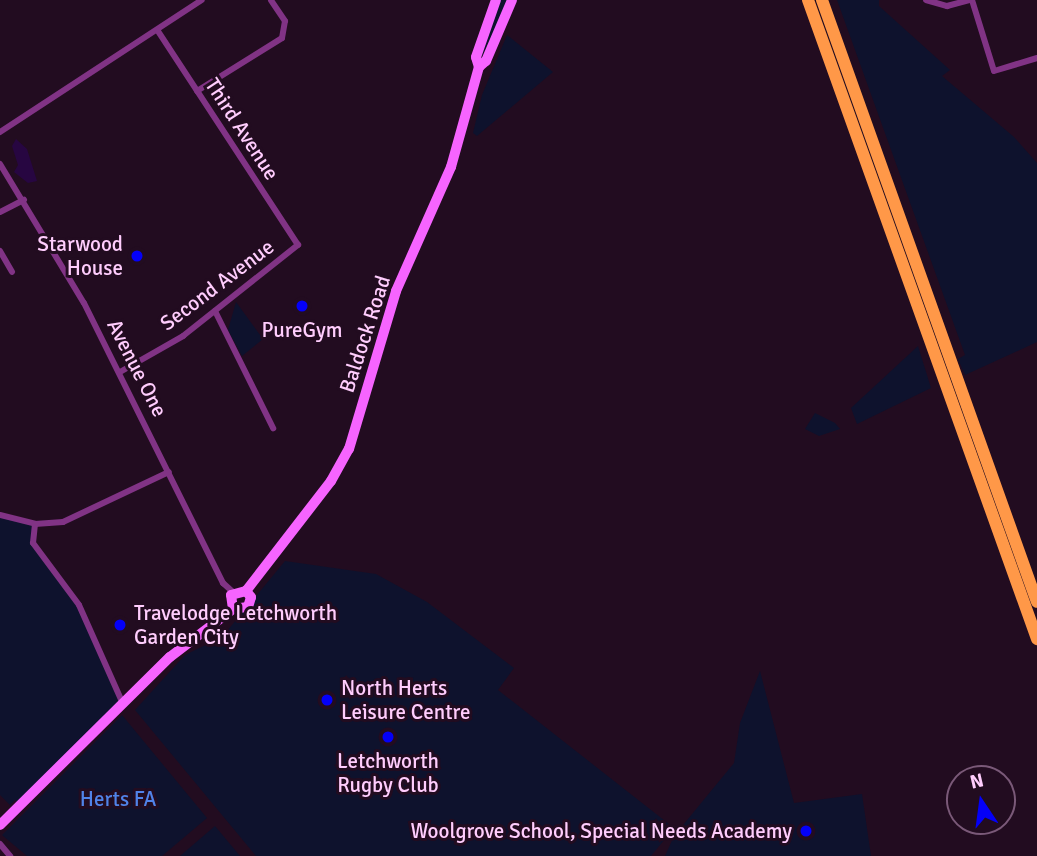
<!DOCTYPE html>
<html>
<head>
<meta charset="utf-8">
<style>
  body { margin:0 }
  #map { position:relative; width:1037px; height:856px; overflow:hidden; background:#220c20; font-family:Signika,sans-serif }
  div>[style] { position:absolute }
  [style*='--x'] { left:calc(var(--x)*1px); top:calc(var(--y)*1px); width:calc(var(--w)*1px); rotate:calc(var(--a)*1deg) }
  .green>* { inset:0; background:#0e122d }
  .water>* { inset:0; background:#270641 }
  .minor>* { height:6px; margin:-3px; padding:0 3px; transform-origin:3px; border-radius:3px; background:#813385 }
  .secondary>* { height:10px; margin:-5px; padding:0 5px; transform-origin:5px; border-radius:5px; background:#f664ff }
  .motorway>* { height:12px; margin:-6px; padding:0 6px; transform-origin:6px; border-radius:6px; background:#ff9848 }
  .dots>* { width:19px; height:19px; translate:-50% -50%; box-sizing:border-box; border:4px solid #220c20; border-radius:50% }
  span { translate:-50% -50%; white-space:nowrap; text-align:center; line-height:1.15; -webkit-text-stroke:6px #220c20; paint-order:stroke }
  .street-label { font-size:21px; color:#ffcdfd }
  .poi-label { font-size:21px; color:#ffcdfd }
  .right { translate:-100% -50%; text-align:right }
  .left { translate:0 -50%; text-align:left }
  .park-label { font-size:21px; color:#5083e8 }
  .north { position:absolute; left:946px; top:765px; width:70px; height:70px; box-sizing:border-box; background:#220c20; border:2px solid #7a5978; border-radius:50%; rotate:347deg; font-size:19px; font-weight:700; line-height:28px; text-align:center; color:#ffcdfd }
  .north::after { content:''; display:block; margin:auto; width:24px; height:32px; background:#0400f8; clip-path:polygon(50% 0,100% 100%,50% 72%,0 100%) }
</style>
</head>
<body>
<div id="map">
  <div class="green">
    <i style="clip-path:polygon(500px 0,509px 0,481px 58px,490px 26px)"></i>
    <i style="clip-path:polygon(837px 0,879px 0,879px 6px,950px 70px,942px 76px,1014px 137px,1037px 163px,1037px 342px,965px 375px,958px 359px,965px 355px)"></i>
    <i style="clip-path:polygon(507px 35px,553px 72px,477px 136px,473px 133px,482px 95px)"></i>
    <i style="clip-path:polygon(236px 302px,263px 339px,242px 356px,228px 330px)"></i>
    <i style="clip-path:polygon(918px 346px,931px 388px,857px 424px,851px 408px)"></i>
    <i style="clip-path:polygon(815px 413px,835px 423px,840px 429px,819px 436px,805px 429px)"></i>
    <i style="clip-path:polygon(0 515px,35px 524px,33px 543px,79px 605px,122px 699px,20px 805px,15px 800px,10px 805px,0 795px)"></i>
    <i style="clip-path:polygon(285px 561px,376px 574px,427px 602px,514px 668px,498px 690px,674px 828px,651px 856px,256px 856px,135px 710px,185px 655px,222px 637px)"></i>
    <i style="clip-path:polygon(760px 671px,794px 803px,862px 794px,871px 856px,665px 856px,674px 836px,734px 763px,740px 723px)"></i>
    <i style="clip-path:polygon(122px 715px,207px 818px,162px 856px,27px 856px,2px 835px)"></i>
    <i style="clip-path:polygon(215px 826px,240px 856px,180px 856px)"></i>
  </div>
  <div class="water">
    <i style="clip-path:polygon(16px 139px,27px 149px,37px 181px,28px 183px,14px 172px,18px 165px,12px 146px)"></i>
  </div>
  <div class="minor">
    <i style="--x:926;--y:0;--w:22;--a:16"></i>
    <i style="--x:947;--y:6;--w:24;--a:-15"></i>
    <i style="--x:972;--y:0;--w:74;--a:72.8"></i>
    <i style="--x:994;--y:71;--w:45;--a:-16.8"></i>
    <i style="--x:197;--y:91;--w:100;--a:-31.9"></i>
    <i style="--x:282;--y:38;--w:17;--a:-80"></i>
    <i style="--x:285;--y:21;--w:25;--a:-124"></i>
    <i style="--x:0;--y:132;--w:241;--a:-33.2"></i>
    <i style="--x:0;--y:164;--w:162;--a:58.9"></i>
    <i style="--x:84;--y:303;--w:313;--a:63.6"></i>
    <i style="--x:223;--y:583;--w:13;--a:42"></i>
    <i style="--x:0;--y:212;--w:27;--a:-27"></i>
    <i style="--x:0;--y:251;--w:24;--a:60"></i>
    <i style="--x:215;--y:311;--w:131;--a:63.6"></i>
    <i style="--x:120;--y:372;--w:73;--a:-29.7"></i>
    <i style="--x:183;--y:336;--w:147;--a:-38.4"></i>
    <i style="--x:298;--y:245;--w:256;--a:-123.2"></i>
    <i style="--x:0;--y:515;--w:36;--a:14"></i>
    <i style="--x:35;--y:524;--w:28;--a:-4"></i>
    <i style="--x:63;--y:522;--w:117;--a:-25.3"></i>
    <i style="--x:35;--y:524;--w:19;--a:96"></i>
    <i style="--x:33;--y:543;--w:77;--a:53.4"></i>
    <i style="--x:79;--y:605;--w:108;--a:66"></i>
    <i style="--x:0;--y:844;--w:16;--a:50"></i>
  </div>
  <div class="secondary">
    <i style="--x:479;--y:67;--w:9;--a:-41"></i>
    <i style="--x:486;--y:61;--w:66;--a:-66.9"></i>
    <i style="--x:246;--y:591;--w:139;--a:-52.3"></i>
    <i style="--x:331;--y:481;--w:37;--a:-61"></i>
    <i style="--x:349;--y:449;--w:165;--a:-73.4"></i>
    <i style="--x:396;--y:291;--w:136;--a:-66.1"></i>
    <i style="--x:451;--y:167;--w:104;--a:-74.4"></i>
    <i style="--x:479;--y:67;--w:10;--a:-107"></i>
    <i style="--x:476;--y:57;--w:60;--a:-70.7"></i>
    <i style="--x:233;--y:609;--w:15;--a:-8"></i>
    <i style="--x:248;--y:607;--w:10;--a:-73"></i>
    <i style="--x:251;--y:597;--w:8;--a:-130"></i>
    <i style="--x:233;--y:609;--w:14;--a:-98"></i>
    <i style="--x:231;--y:595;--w:16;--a:-15"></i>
    <i style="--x:0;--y:825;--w:239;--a:-44.7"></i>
    <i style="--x:170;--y:657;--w:79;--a:-37.3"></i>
  </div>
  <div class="motorway">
    <i style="--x:808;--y:0;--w:679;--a:70.28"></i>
    <i style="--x:822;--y:0;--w:639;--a:70.35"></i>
  </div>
  <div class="dots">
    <i style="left:137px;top:256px;background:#0400f8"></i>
    <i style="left:302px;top:306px;background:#0400f8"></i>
    <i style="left:120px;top:625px;background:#0400f8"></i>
    <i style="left:327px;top:700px;background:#0400f8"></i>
    <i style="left:388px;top:737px;background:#0400f8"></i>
    <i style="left:806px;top:831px;background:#0400f8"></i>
  </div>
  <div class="street-label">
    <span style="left:242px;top:129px;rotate:57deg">Third Avenue</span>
    <span style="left:217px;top:285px;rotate:-37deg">Second Avenue</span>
    <span style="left:365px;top:334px;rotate:-72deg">Baldock Road</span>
    <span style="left:137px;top:368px;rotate:63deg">Avenue One</span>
  </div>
  <div class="poi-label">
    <span class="right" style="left:123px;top:256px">Starwood<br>House</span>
    <span style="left:302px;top:330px">PureGym</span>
    <span class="left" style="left:134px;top:625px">Travelodge Letchworth<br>Garden City</span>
    <span class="left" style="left:341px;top:700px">North Herts<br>Leisure Centre</span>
    <span style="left:388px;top:773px">Letchworth<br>Rugby Club</span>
    <span class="right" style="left:792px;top:831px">Woolgrove School, Special Needs Academy</span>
  </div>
  <div class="park-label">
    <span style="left:118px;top:799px">Herts FA</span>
  </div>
  <div class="north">N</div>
</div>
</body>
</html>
